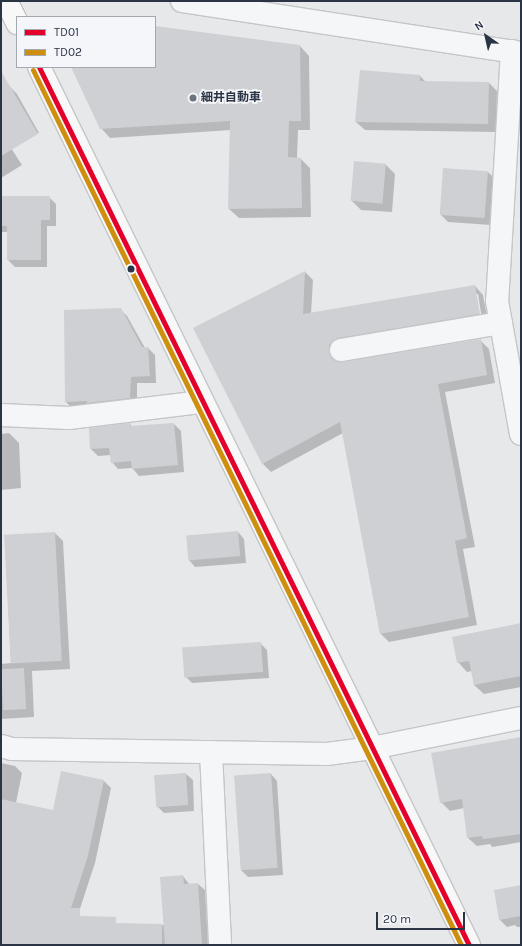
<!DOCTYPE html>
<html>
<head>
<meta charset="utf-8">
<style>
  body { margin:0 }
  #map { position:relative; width:522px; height:946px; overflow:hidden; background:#e6e8ea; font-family:Karla,"Noto Sans JP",sans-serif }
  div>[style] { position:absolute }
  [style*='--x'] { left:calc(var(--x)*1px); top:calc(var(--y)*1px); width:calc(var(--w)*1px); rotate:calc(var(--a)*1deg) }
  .shadow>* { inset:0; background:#0003 }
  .building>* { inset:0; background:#ced0d3; transform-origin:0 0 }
  .roads { filter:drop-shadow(1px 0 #c4c6c8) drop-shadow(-1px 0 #c4c6c8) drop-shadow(0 1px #c4c6c8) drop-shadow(0 -1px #c4c6c8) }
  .minor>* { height:22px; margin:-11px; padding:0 11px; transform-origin:11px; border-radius:11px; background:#f5f6f7 }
  .major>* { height:22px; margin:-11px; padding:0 11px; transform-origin:11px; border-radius:11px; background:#f8f8f8 }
  .bus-1>* { height:5px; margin:-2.5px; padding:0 2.5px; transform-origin:2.5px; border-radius:2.5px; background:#e4002b }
  .bus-2>* { height:5px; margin:-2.5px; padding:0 2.5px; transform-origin:2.5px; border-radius:2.5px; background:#ce8f0e }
  .dots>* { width:11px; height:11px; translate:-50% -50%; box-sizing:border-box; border:2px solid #f4f6f9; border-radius:50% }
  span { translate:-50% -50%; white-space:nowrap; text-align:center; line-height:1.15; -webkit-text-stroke:3.5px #f4f6f9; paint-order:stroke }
  .poi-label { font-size:12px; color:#2b3445; font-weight:700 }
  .left { translate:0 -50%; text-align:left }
  .frame { position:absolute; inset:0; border:2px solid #2b3445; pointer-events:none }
  .legend { position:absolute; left:16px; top:16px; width:140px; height:52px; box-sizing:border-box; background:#f4f6f9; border:1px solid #a4a8b1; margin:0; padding:5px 7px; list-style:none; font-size:12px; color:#2b3445 }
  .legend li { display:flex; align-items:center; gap:8px; height:20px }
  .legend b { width:20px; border:1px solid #a4a8b1 }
  .north { position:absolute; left:466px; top:16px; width:40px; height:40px; -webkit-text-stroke:3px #f4f6f9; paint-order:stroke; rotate:326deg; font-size:11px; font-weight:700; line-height:16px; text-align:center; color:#2b3445 }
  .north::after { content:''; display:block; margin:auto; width:14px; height:18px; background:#2b3445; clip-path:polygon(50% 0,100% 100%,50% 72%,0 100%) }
  .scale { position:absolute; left:376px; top:912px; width:89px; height:18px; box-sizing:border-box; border:2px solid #2b3445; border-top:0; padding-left:5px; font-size:12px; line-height:14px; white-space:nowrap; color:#2b3445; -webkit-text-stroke:3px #f4f6f9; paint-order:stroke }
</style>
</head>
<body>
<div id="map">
  <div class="shadow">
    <i style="clip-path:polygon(155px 27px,300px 46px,309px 56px,310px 130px,298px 130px,297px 158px,301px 159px,310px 168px,311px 217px,239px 218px,229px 209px,231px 130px,110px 138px,101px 128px,73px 67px,155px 67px)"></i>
    <i style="clip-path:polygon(420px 76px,426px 82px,489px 83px,497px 91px,496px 132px,365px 130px,356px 122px)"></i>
    <i style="clip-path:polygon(10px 87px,17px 94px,39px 133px,1px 129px,1px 92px)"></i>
    <i style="clip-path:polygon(1px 139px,9px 145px,22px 165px,1px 178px)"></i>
    <i style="clip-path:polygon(355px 162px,386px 165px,395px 174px,392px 212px,361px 210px,352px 201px)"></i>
    <i style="clip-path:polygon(488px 172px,495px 179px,491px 225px,448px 222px,441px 215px)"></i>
    <i style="clip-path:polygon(1px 197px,49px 197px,56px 204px,56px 226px,47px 226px,47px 267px,15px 267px,8px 260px,8px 232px,1px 232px)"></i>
    <i style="clip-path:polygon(evenodd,305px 272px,313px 280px,311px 314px,475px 286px,483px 295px,488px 322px,337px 354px,337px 361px,338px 363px,343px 363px,480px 340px,489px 349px,495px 383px,445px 392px,475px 547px,463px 549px,477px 625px,389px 642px,380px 633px,343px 433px,271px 472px,263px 464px,305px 272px,475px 294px,478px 294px,482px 319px,480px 319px,475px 294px)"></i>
    <i style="clip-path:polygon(120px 309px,127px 316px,145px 348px,148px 348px,155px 355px,156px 383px,137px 383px,137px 405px,73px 409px,66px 402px)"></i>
    <i style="clip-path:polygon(130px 424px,132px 427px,174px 424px,181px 431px,184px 472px,139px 476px,132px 468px,118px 469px,112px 462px,111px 455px,98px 456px,91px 449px,90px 429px)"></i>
    <i style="clip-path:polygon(9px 433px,19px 443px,21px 488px,1px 490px,1px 434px)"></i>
    <i style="clip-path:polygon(238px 532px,244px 539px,246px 563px,195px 567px,189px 560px)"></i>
    <i style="clip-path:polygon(55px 533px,63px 541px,70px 669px,32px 671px,34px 717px,1px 719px,1px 664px,11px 663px,5px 536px)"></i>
    <i style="clip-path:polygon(521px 624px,521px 687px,484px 694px,474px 685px,472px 671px,467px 672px,458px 662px)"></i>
    <i style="clip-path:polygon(260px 643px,267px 650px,269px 678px,192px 683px,185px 676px,183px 648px)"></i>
    <i style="clip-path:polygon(521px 738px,521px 842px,492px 847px,490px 844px,477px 846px,468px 838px,464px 808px,450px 811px,441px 802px)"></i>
    <i style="clip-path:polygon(1px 763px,15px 766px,22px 773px,16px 803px,54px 811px,104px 781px,111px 788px,95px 863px,72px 933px,1px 915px)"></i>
    <i style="clip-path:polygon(186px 774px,193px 780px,194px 811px,164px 813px,157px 806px)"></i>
    <i style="clip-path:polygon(271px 774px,277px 781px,283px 875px,248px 877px,241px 870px)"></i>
    <i style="clip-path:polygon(183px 876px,189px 884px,198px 884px,205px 890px,208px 945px,9px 945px,125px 924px,164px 925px)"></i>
    <i style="clip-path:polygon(521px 886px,521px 927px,517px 927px,515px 925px,507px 927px,500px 920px)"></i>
  </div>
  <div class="building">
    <i style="clip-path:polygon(155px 26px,300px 45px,301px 121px,289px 121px,288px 157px,301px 158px,302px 208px,228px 209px,230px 121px,100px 129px,71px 67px,155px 67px)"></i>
    <i style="clip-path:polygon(360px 70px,420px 75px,420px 81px,489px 82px,488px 124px,355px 122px)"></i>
    <i style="clip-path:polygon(1px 71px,38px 134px,1px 156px)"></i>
    <i style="left:354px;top:161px;width:32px;height:40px;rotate:5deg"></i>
    <i style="left:443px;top:168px;width:45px;height:47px;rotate:4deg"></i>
    <i style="clip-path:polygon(1px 196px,50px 196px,50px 220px,41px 220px,41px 260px,7px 260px,7px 226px,1px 226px)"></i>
    <i style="clip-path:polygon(305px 271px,303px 314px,475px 285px,480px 314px,339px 338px,333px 341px,329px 345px,329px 352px,332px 358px,337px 362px,343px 362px,481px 339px,487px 375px,438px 384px,467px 538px,455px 541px,469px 617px,380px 634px,340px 422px,262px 464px,193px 328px)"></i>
    <i style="clip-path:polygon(121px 308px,142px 347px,148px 347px,150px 376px,131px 377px,130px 398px,87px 403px,87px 401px,65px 402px,64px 310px)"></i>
    <i style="clip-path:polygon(130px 423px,130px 426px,174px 423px,178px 465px,132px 469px,131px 461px,111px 463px,109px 448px,90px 449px,89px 428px)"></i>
    <i style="left:238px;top:531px;width:25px;height:52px;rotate:85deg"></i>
    <i style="left:55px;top:532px;width:129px;height:51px;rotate:87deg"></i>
    <i style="clip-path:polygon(521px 623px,521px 676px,474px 685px,469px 661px,457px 663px,452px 637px)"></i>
    <i style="left:261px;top:642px;width:30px;height:79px;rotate:86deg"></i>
    <i style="left:24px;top:668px;width:41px;height:23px;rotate:87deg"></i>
    <i style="clip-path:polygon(521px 737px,521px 834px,483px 839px,482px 836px,467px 838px,462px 799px,440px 803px,431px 753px)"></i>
    <i style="clip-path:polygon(61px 771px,104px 780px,88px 856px,71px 908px,80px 908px,80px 916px,116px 917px,116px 923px,162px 924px,162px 945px,1px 945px,1px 799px,53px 810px)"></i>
    <i style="left:186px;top:773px;width:32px;height:32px;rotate:86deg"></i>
    <i style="left:271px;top:773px;width:95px;height:37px;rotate:86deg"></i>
    <i style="clip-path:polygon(183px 875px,184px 884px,198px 883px,202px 945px,165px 945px,160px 877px)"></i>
    <i style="clip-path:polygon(521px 885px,521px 916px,499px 920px,494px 890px)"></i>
  </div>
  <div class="roads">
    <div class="minor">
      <i style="--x:182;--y:1;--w:343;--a:8.7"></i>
      <i style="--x:512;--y:51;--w:250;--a:93.4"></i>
      <i style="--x:497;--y:301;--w:135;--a:79.8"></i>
      <i style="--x:341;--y:350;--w:162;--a:-9.6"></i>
      <i style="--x:1;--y:415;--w:68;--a:2.5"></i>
      <i style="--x:69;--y:418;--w:134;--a:-6.9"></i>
      <i style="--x:1;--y:746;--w:11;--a:15"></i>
      <i style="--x:12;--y:749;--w:315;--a:0.9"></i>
      <i style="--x:327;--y:754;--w:45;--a:-7.6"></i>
      <i style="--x:372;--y:748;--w:152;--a:-11.4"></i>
      <i style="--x:211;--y:752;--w:193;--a:87.3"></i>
    </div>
    <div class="major">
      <i style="--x:6;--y:1;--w:25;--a:63"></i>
      <i style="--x:39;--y:67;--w:978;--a:63.91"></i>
    </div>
  </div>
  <div class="bus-1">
    <i style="--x:39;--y:67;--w:978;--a:63.91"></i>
  </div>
  <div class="bus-2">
    <i style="--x:33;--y:70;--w:974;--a:63.93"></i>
  </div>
  <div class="dots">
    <i style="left:193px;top:98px;background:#6c737f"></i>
    <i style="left:131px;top:269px;background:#2b3445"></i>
  </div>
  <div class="poi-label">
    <span class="left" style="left:201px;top:98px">細井自動車</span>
  </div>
  <div class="frame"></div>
  <ul class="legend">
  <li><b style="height:5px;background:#e4002b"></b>TD01</li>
  <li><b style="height:5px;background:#ce8f0e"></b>TD02</li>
  </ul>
  <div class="north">N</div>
  <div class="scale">20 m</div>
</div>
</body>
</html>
